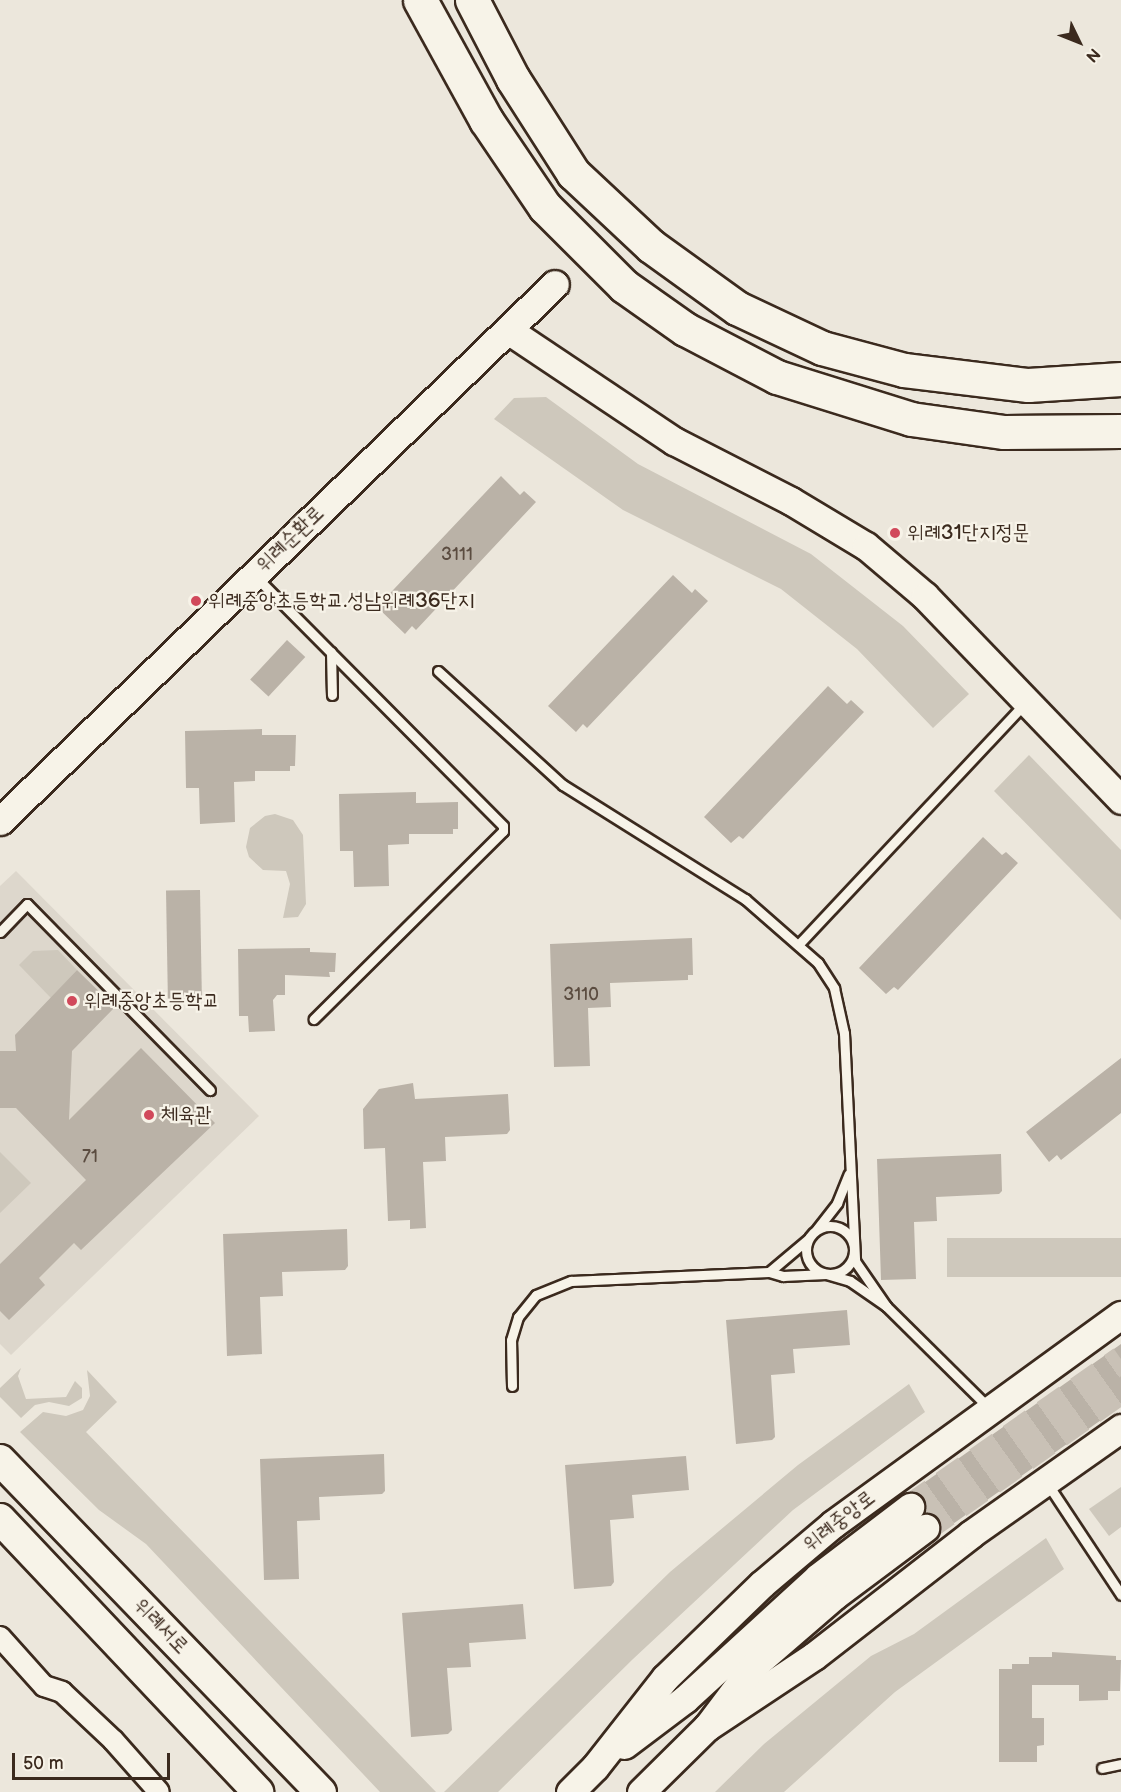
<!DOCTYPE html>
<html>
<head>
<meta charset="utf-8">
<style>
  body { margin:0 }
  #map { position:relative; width:1121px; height:1792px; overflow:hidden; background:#ece7dc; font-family:"Balsamiq Sans","Poor Story",sans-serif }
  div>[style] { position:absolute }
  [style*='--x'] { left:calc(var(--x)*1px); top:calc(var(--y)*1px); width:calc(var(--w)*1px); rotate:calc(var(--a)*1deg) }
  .built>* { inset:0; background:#ddd7cc }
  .green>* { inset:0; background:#cec8bc; transform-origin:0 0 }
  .building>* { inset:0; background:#bab2a7; transform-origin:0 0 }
  .secondary-tunnel>* { height:27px; margin-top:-13.5px; transform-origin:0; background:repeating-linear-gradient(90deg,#c9c1b6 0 27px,transparent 0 41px) }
  .roads { filter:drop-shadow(2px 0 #3b2a1e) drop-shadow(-2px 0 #3b2a1e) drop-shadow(0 2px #3b2a1e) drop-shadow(0 -2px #3b2a1e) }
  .lane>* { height:9px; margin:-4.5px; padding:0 4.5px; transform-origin:4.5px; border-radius:4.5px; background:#f7f3e8 }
  .lane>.ring { margin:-4.5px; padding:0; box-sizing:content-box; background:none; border:9px solid #f7f3e8; border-radius:50% }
  .street>* { height:20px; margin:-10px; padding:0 10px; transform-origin:10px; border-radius:10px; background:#f7f3e8 }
  .secondary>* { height:27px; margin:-13.5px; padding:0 13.5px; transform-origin:13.5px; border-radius:13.5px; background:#f7f3e8 }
  .primary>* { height:30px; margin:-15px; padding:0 15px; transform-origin:15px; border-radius:15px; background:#f7f3e8 }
  .highway>* { height:33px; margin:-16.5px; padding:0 16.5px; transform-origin:16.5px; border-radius:16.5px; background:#f7f3e8 }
  .dots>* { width:16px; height:16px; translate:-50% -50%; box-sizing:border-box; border:3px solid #f7f3e8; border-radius:50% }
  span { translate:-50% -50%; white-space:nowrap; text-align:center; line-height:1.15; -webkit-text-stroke:4.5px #f7f3e8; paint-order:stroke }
  .number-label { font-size:18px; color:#5b4c40 }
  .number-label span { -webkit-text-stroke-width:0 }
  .poi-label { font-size:21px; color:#3b2a1e }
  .left { translate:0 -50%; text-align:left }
  .street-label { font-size:21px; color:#3b2a1e }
  .north { position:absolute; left:1049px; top:12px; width:60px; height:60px; -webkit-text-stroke:4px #f7f3e8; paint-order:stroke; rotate:133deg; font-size:16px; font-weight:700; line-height:24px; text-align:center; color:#3b2a1e }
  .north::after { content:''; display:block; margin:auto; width:21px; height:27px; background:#3b2a1e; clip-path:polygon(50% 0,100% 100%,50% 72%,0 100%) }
  .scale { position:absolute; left:12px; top:1753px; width:158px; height:27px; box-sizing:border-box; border:3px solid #3b2a1e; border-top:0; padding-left:8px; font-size:18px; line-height:21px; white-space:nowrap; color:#3b2a1e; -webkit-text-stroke:4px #f7f3e8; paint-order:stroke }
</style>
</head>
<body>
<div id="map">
  <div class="built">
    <i style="clip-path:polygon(16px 871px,259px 1116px,11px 1355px,0 1344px,0 886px)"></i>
  </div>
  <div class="green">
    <i style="clip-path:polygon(546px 397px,638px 464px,811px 554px,903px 626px,969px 694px,933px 728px,857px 649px,781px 589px,623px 510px,494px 419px,514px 398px)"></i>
    <i style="clip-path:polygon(1029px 755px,1121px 850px,1121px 920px,994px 791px)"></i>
    <i style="clip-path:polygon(275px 814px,293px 820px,303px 835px,306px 904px,298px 917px,283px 918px,290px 884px,286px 871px,263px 870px,249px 857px,246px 847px,250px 828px,265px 816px)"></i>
    <i style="clip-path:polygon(58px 950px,77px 970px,51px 998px,19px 965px,33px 951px)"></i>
    <i style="clip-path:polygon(0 1152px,31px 1183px,0 1213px)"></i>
    <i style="left:1121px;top:1238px;width:39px;height:174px;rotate:90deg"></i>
    <i style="clip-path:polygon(21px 1368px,18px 1376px,26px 1399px,66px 1397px,75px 1381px,82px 1388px,82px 1398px,69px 1406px,49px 1402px,35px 1405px,21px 1418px,0 1397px,0 1388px)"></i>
    <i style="clip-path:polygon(87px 1370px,117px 1402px,86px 1432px,436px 1792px,380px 1792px,146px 1544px,99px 1510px,20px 1432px,43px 1412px,66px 1416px,83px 1410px,90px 1396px)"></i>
    <i style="clip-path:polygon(909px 1384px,925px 1412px,793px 1510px,633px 1659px,498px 1792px,444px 1792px,670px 1572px,798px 1465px)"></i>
    <i style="clip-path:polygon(1121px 1487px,1121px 1527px,1109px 1536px,1089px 1509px)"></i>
    <i style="clip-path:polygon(1046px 1538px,1064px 1569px,895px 1692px,784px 1792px,715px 1792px,764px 1744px,871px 1656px,914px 1634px)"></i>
  </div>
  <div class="building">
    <i style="clip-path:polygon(501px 476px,520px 495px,524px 491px,536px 502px,416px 630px,412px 626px,405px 634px,377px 607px)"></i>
    <i style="clip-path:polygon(673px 575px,692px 593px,695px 589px,708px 601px,587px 728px,583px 724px,576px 732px,548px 706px)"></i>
    <i style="left:287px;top:640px;width:25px;height:54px;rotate:43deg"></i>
    <i style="clip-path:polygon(828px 686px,847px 704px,851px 700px,864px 712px,743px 839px,739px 836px,731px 843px,704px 817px)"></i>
    <i style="clip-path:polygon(262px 729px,262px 735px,296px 735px,295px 766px,290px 766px,290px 771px,255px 771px,255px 781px,234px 782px,235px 822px,200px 824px,199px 788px,186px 788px,185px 731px)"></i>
    <i style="clip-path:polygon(416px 792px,416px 803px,458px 802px,458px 829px,453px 829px,453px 834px,409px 834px,409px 844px,388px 845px,389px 886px,354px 887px,353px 851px,340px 851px,339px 794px)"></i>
    <i style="clip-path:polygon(983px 837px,1002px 855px,1006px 852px,1018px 863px,898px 990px,894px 987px,886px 994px,859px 968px)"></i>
    <i style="left:200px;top:890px;width:108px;height:34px;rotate:89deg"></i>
    <i style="clip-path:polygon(692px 938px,693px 975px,688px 975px,688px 980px,610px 983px,611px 1007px,588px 1008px,590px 1066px,554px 1067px,550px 944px)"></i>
    <i style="clip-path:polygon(310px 948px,310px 952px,336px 953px,335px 972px,329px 972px,330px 977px,285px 975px,285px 995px,277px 995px,273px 1000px,275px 1031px,249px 1032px,248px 1016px,239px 1016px,238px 949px)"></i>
    <i style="clip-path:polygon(77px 970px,115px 1007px,72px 1051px,69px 1120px,141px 1048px,215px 1123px,81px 1250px,74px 1243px,39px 1278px,45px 1285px,9px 1320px,0 1311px,0 1264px,86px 1180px,16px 1108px,0 1108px,0 1051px,16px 1051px,15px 1035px)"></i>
    <i style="clip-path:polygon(1121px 1058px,1121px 1113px,1061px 1160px,1057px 1155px,1049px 1162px,1026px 1132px)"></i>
    <i style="clip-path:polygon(413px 1083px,415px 1099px,508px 1094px,510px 1130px,507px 1134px,445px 1137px,446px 1161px,423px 1162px,426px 1228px,410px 1229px,410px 1220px,388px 1221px,385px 1148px,364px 1149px,363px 1109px,379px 1089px)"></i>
    <i style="clip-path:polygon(1001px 1154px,1002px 1191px,999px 1194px,936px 1197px,937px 1221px,914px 1222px,916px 1279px,881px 1280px,877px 1159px)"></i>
    <i style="clip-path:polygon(347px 1229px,348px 1266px,345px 1270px,282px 1272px,283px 1296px,260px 1297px,262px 1354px,227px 1356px,223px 1234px)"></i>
    <i style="clip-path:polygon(847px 1310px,850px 1345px,793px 1349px,795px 1373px,771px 1375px,775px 1437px,772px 1440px,736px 1444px,726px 1320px)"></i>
    <i style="clip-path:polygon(1121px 1344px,1121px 1406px,940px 1533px,938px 1519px,925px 1513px,923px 1498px,911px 1492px)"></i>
    <i style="clip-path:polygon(384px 1454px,385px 1491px,382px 1494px,319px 1497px,320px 1520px,297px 1521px,299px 1579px,264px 1580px,260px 1459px)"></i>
    <i style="clip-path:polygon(686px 1456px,689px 1490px,632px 1495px,634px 1518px,610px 1520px,614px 1582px,611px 1586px,574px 1589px,565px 1465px)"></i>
    <i style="clip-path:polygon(523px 1604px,526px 1639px,469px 1643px,471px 1667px,447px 1668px,452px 1730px,448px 1734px,411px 1737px,402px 1613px)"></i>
    <i style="clip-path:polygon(1052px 1652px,1116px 1656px,1116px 1660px,1121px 1660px,1120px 1691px,1108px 1691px,1108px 1700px,1079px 1701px,1079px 1685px,1032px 1685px,1032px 1718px,1044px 1718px,1044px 1745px,1037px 1746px,1037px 1762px,999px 1762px,999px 1669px,1012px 1669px,1012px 1664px,1029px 1664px,1029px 1657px,1052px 1657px)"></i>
  </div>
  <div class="secondary-tunnel">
    <i style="--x:910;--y:1507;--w:258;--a:-35"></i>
    <i style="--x:925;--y:1528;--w:240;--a:-35.1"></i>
  </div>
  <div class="roads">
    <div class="lane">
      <i style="--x:255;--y:576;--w:352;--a:45.2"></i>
      <i style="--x:503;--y:826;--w:5;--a:90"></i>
      <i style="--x:503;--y:831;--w:267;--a:135.2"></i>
      <i style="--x:331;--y:652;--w:43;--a:88.7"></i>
      <i style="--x:438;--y:671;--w:169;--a:42.4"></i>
      <i style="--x:563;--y:785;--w:215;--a:32.1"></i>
      <i style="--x:745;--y:899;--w:97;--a:41.2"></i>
      <i style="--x:818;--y:963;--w:30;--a:57"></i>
      <i style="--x:834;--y:988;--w:46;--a:77.5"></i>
      <i style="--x:844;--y:1033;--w:228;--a:87.2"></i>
      <i style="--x:855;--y:1261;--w:55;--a:55.4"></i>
      <i style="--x:886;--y:1306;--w:145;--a:44.7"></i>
      <i style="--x:0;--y:932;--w:39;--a:-46"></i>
      <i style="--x:27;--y:904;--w:261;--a:45.5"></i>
      <i style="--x:798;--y:945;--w:332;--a:-46.8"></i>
      <i class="ring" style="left:806px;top:1226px;width:39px;height:39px"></i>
      <i style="--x:817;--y:1229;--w:33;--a:-52"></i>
      <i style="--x:837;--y:1203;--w:31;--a:-68"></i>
      <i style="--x:769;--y:1272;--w:51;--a:-40.2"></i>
      <i style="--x:512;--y:1386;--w:46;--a:-91.2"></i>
      <i style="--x:511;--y:1340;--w:24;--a:-73"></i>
      <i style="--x:518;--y:1317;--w:28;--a:-51"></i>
      <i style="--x:536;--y:1295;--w:38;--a:-22"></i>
      <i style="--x:571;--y:1281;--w:198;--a:-2.6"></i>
      <i style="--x:769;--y:1272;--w:15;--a:16"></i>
      <i style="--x:783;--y:1276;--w:43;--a:-2.7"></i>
      <i style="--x:826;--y:1274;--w:25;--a:16"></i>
      <i style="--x:850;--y:1281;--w:44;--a:34.8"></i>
      <i style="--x:1047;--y:1483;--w:134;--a:56.5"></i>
      <i style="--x:1102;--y:1768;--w:19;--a:-12"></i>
    </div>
    <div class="street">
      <i style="--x:0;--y:1637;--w:66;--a:48.1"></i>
      <i style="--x:44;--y:1686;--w:19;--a:18"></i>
      <i style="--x:62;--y:1692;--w:70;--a:43.3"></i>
      <i style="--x:113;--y:1740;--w:69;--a:48.5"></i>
    </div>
    <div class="secondary">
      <i style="--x:508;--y:330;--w:200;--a:33.8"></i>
      <i style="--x:674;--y:441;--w:131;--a:27.1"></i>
      <i style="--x:791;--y:501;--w:87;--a:31"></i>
      <i style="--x:866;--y:546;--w:77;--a:40.3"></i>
      <i style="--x:925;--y:596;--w:283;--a:46.1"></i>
      <i style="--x:0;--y:821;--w:772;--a:-44.06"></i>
      <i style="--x:707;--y:1727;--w:128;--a:-33.6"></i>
      <i style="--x:814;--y:1656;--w:199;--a:-37.8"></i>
      <i style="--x:971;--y:1534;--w:184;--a:-35.2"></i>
      <i style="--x:624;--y:1745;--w:76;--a:-37"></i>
      <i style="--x:685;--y:1699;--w:180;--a:-42.5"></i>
      <i style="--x:818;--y:1577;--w:116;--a:-37.3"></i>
      <i style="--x:570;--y:1792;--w:35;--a:-45"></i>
      <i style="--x:595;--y:1767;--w:113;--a:-51.8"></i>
      <i style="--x:665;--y:1678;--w:135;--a:-44.1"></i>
      <i style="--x:762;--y:1584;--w:93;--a:-40.2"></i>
      <i style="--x:833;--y:1524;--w:356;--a:-36"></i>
      <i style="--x:641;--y:1792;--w:93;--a:-44.6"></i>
      <i style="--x:707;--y:1727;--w:76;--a:-53"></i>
      <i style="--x:753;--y:1666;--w:107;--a:-40.8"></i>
      <i style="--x:834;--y:1596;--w:114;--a:-36.8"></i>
    </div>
    <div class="primary">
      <i style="--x:0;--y:1460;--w:462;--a:46"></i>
      <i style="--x:0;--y:1519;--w:376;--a:46.6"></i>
    </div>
    <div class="highway">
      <i style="--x:420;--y:0;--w:137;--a:61.2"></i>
      <i style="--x:486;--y:120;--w:105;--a:55.9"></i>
      <i style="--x:545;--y:207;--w:112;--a:45"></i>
      <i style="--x:624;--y:286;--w:75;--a:35.2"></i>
      <i style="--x:685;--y:329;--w:104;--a:27.6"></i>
      <i style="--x:777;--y:377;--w:140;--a:17.4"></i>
      <i style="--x:911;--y:419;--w:94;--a:8"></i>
      <i style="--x:1004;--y:432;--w:117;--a:-0.5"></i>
      <i style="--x:472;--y:0;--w:89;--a:62.6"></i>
      <i style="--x:513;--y:79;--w:112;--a:57.4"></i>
      <i style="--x:573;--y:173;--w:107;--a:43.1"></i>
      <i style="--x:651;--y:246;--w:106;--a:35.8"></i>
      <i style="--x:737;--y:308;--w:94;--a:25.2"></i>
      <i style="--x:822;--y:348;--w:85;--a:15"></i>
      <i style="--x:904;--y:370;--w:125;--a:6.9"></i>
      <i style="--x:1028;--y:385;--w:93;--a:-3.7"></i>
    </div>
  </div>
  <div class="dots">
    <i style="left:895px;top:533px;background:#d1495b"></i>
    <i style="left:196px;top:601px;background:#d1495b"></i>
    <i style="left:72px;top:1001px;background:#d1495b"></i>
    <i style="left:149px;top:1115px;background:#d1495b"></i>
  </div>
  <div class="number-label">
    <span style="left:457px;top:555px">3111</span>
    <span style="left:581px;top:995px">3110</span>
    <span style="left:90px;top:1157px">71</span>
  </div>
  <div class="poi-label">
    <span class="left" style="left:907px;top:533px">위례31단지정문</span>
    <span class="left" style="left:208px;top:601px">위례중앙초등학교.성남위례36단지</span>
    <span class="left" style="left:84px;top:1001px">위례중앙초등학교</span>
    <span class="left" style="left:161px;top:1115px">체육관</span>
  </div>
  <div class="street-label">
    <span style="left:290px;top:539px;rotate:-44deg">위례순환로</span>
    <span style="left:839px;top:1521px;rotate:-38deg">위례중앙로</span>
    <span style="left:161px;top:1626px;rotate:46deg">위례서로</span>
  </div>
  <div class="north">N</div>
  <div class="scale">50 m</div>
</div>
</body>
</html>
